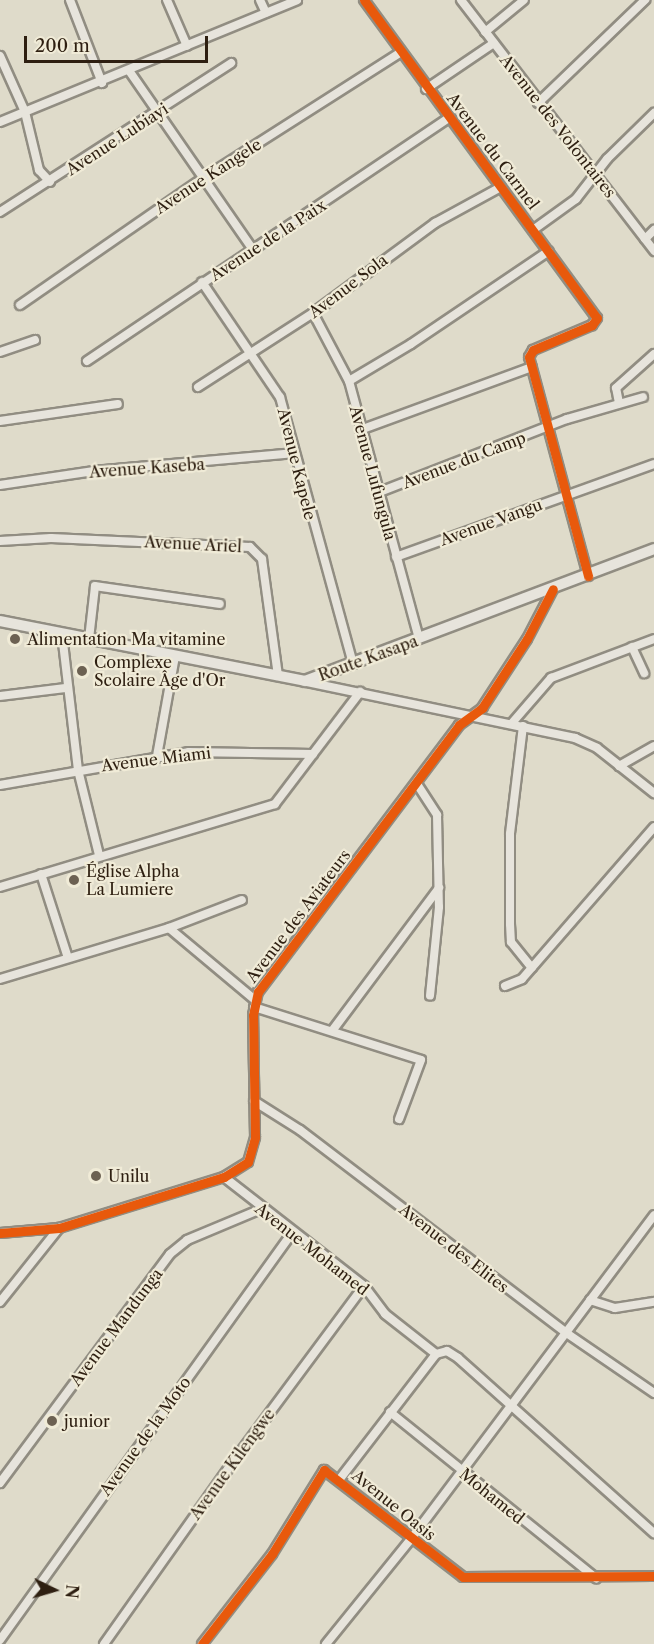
<!DOCTYPE html>
<html>
<head>
<meta charset="utf-8">
<style>
  body { margin:0 }
  #map { position:relative; width:654px; height:1644px; overflow:hidden; background:#dfdbca; font-family:"Libre Caslon Text",serif }
  div>[style] { position:absolute }
  [style*='--x'] { left:calc(var(--x)*1px); top:calc(var(--y)*1px); width:calc(var(--w)*1px); rotate:calc(var(--a)*1deg) }
  .roads { filter:drop-shadow(2px 0 #918d82) drop-shadow(-2px 0 #918d82) drop-shadow(0 2px #918d82) drop-shadow(0 -2px #918d82) }
  .minor>* { height:8px; margin:-4px; padding:0 4px; transform-origin:4px; border-radius:4px; background:#e7e4dc }
  .secondary>* { height:10px; margin:-5px; padding:0 5px; transform-origin:5px; border-radius:5px; background:#e7e4dc }
  .cycleway>* { height:9px; margin:-4.5px; padding:0 4.5px; transform-origin:4.5px; border-radius:4.5px; background:#e8590c }
  .dots>* { width:16px; height:16px; translate:-50% -50%; box-sizing:border-box; border:3px solid #f0ebd7; border-radius:50% }
  span { translate:-50% -50%; white-space:nowrap; text-align:center; line-height:1.15; -webkit-text-stroke:4.5px #f0ebd7; paint-order:stroke }
  .street-label { font-size:16px; color:#2e1f11 }
  .poi-label { font-size:16px; color:#2e1f11 }
  .left { translate:0 -50%; text-align:left }
  .north { position:absolute; left:24px; top:1560px; width:60px; height:60px; -webkit-text-stroke:4px #f0ebd7; paint-order:stroke; rotate:95deg; font-size:16px; font-weight:700; line-height:24px; text-align:center; color:#2e1f11 }
  .north::after { content:''; display:block; margin:auto; width:21px; height:27px; background:#2e1f11; clip-path:polygon(50% 0,100% 100%,50% 72%,0 100%) }
  .scale { position:absolute; left:24px; top:36px; width:184px; height:27px; box-sizing:border-box; border:3px solid #2e1f11; border-top:0; padding-left:8px; font-size:18px; line-height:21px; white-space:nowrap; color:#2e1f11; -webkit-text-stroke:4px #f0ebd7; paint-order:stroke }
</style>
</head>
<body>
<div id="map">
  <div class="roads">
    <div class="minor">
      <i style="--x:70;--y:0;--w:89;--a:68.9"></i>
      <i style="--x:167;--y:0;--w:50;--a:66.5"></i>
      <i style="--x:260;--y:0;--w:14;--a:65"></i>
      <i style="--x:364;--y:0;--w:394;--a:53.8"></i>
      <i style="--x:597;--y:318;--w:9;--a:126"></i>
      <i style="--x:592;--y:325;--w:64;--a:157"></i>
      <i style="--x:533;--y:350;--w:8;--a:120"></i>
      <i style="--x:529;--y:357;--w:227;--a:74.9"></i>
      <i style="--x:461;--y:0;--w:317;--a:52.4"></i>
      <i style="--x:485;--y:32;--w:50;--a:-39.4"></i>
      <i style="--x:0;--y:56;--w:61;--a:65.9"></i>
      <i style="--x:25;--y:112;--w:60;--a:76.4"></i>
      <i style="--x:39;--y:170;--w:16;--a:47"></i>
      <i style="--x:130;--y:72;--w:214;--a:55.3"></i>
      <i style="--x:426;--y:89;--w:82;--a:-34.1"></i>
      <i style="--x:538;--y:103;--w:149;--a:-43.9"></i>
      <i style="--x:0;--y:122;--w:321;--a:-22.3"></i>
      <i style="--x:0;--y:212;--w:275;--a:-32.8"></i>
      <i style="--x:533;--y:230;--w:53;--a:-35.8"></i>
      <i style="--x:576;--y:199;--w:51;--a:-52.2"></i>
      <i style="--x:607;--y:159;--w:66;--a:-44.4"></i>
      <i style="--x:645;--y:239;--w:13;--a:-45"></i>
      <i style="--x:202;--y:282;--w:139;--a:55.9"></i>
      <i style="--x:280;--y:397;--w:277;--a:74.7"></i>
      <i style="--x:20;--y:305;--w:225;--a:-34.7"></i>
      <i style="--x:205;--y:177;--w:231;--a:-32.5"></i>
      <i style="--x:313;--y:313;--w:77;--a:62.1"></i>
      <i style="--x:349;--y:381;--w:267;--a:74.8"></i>
      <i style="--x:0;--y:352;--w:37;--a:-19"></i>
      <i style="--x:87;--y:361;--w:435;--a:-33.9"></i>
      <i style="--x:349;--y:381;--w:72;--a:-30.8"></i>
      <i style="--x:411;--y:344;--w:166;--a:-34"></i>
      <i style="--x:198;--y:387;--w:137;--a:-32.8"></i>
      <i style="--x:313;--y:313;--w:152;--a:-36.4"></i>
      <i style="--x:435;--y:223;--w:75;--a:-28.6"></i>
      <i style="--x:619;--y:403;--w:15;--a:-101"></i>
      <i style="--x:616;--y:388;--w:51;--a:-41.8"></i>
      <i style="--x:0;--y:421;--w:119;--a:-8.2"></i>
      <i style="--x:360;--y:430;--w:183;--a:-20.1"></i>
      <i style="--x:0;--y:485;--w:95;--a:-8.5"></i>
      <i style="--x:94;--y:471;--w:201;--a:-5.1"></i>
      <i style="--x:377;--y:493;--w:204;--a:-21.3"></i>
      <i style="--x:567;--y:419;--w:79;--a:-16.1"></i>
      <i style="--x:0;--y:541;--w:51;--a:-3.4"></i>
      <i style="--x:51;--y:538;--w:199;--a:2.6"></i>
      <i style="--x:250;--y:547;--w:17;--a:45"></i>
      <i style="--x:262;--y:559;--w:118;--a:82.2"></i>
      <i style="--x:396;--y:557;--w:274;--a:-19.8"></i>
      <i style="--x:62;--y:634;--w:137;--a:83.3"></i>
      <i style="--x:78;--y:770;--w:88;--a:76.1"></i>
      <i style="--x:89;--y:639;--w:53;--a:-83.5"></i>
      <i style="--x:95;--y:586;--w:126;--a:8.2"></i>
      <i style="--x:632;--y:647;--w:29;--a:65"></i>
      <i style="--x:307;--y:682;--w:274;--a:11.8"></i>
      <i style="--x:575;--y:738;--w:24;--a:24"></i>
      <i style="--x:597;--y:748;--w:73;--a:38.3"></i>
      <i style="--x:0;--y:696;--w:66;--a:-6.9"></i>
      <i style="--x:512;--y:723;--w:60;--a:-49.1"></i>
      <i style="--x:551;--y:678;--w:110;--a:-20.7"></i>
      <i style="--x:523;--y:726;--w:109;--a:96.9"></i>
      <i style="--x:510;--y:834;--w:90;--a:90"></i>
      <i style="--x:510;--y:924;--w:18;--a:87"></i>
      <i style="--x:511;--y:942;--w:33;--a:51"></i>
      <i style="--x:157;--y:756;--w:102;--a:-79.8"></i>
      <i style="--x:619;--y:766;--w:40;--a:-29.7"></i>
      <i style="--x:417;--y:784;--w:37;--a:57"></i>
      <i style="--x:437;--y:815;--w:92;--a:88.8"></i>
      <i style="--x:439;--y:907;--w:89;--a:95.8"></i>
      <i style="--x:0;--y:785;--w:192;--a:-9.9"></i>
      <i style="--x:189;--y:752;--w:124;--a:0.9"></i>
      <i style="--x:41;--y:874;--w:88;--a:72.2"></i>
      <i style="--x:0;--y:887;--w:287;--a:-16.8"></i>
      <i style="--x:275;--y:804;--w:141;--a:-52.8"></i>
      <i style="--x:169;--y:928;--w:112;--a:39.9"></i>
      <i style="--x:0;--y:979;--w:177;--a:-16.8"></i>
      <i style="--x:169;--y:928;--w:78;--a:-21"></i>
      <i style="--x:505;--y:986;--w:18;--a:-22"></i>
      <i style="--x:522;--y:979;--w:201;--a:-49"></i>
      <i style="--x:254;--y:1007;--w:175;--a:17.6"></i>
      <i style="--x:421;--y:1060;--w:63;--a:110.4"></i>
      <i style="--x:332;--y:1031;--w:179;--a:-53.2"></i>
      <i style="--x:254;--y:1101;--w:54;--a:32.2"></i>
      <i style="--x:300;--y:1130;--w:333;--a:37.3"></i>
      <i style="--x:565;--y:1332;--w:108;--a:34.4"></i>
      <i style="--x:224;--y:1177;--w:177;--a:37.9"></i>
      <i style="--x:364;--y:1286;--w:35;--a:53"></i>
      <i style="--x:385;--y:1314;--w:65;--a:38.1"></i>
      <i style="--x:436;--y:1354;--w:11;--a:-15"></i>
      <i style="--x:447;--y:1351;--w:13;--a:32"></i>
      <i style="--x:458;--y:1358;--w:263;--a:41.8"></i>
      <i style="--x:0;--y:1233;--w:59;--a:-4.8"></i>
      <i style="--x:59;--y:1228;--w:173;--a:-17.2"></i>
      <i style="--x:224;--y:1177;--w:28;--a:-32"></i>
      <i style="--x:248;--y:1162;--w:26;--a:-74"></i>
      <i style="--x:255;--y:1137;--w:122;--a:-90.9"></i>
      <i style="--x:253;--y:1015;--w:24;--a:-78"></i>
      <i style="--x:258;--y:992;--w:334;--a:-53"></i>
      <i style="--x:459;--y:725;--w:29;--a:-36"></i>
      <i style="--x:482;--y:708;--w:82;--a:-56.9"></i>
      <i style="--x:527;--y:639;--w:56;--a:-62.5"></i>
      <i style="--x:590;--y:1300;--w:26;--a:18"></i>
      <i style="--x:615;--y:1308;--w:39;--a:-9"></i>
      <i style="--x:0;--y:1302;--w:95;--a:-51.4"></i>
      <i style="--x:390;--y:1412;--w:265;--a:38.9"></i>
      <i style="--x:339;--y:1480;--w:159;--a:-52.4"></i>
      <i style="--x:0;--y:1483;--w:285;--a:-53.4"></i>
      <i style="--x:170;--y:1254;--w:22;--a:-39"></i>
      <i style="--x:187;--y:1240;--w:80;--a:-22.7"></i>
      <i style="--x:0;--y:1640;--w:501;--a:-54.34"></i>
      <i style="--x:104;--y:1644;--w:214;--a:-54.7"></i>
      <i style="--x:228;--y:1469;--w:228;--a:-53.4"></i>
      <i style="--x:202;--y:1644;--w:114;--a:-52.1"></i>
      <i style="--x:272;--y:1554;--w:99;--a:-58.2"></i>
      <i style="--x:324;--y:1470;--w:175;--a:37.6"></i>
      <i style="--x:463;--y:1577;--w:191;--a:-0.3"></i>
      <i style="--x:326;--y:1644;--w:135;--a:-51"></i>
      <i style="--x:411;--y:1539;--w:405;--a:-53.1"></i>
    </div>
    <div class="secondary">
      <i style="--x:0;--y:621;--w:311;--a:11.1"></i>
      <i style="--x:305;--y:681;--w:373;--a:-20.7"></i>
    </div>
  </div>
  <div class="cycleway">
    <i style="--x:364;--y:0;--w:394;--a:53.8"></i>
    <i style="--x:597;--y:318;--w:9;--a:126"></i>
    <i style="--x:592;--y:325;--w:64;--a:157"></i>
    <i style="--x:533;--y:350;--w:8;--a:120"></i>
    <i style="--x:529;--y:357;--w:227;--a:74.9"></i>
    <i style="--x:0;--y:1233;--w:59;--a:-4.8"></i>
    <i style="--x:59;--y:1228;--w:173;--a:-17.2"></i>
    <i style="--x:224;--y:1177;--w:28;--a:-32"></i>
    <i style="--x:248;--y:1162;--w:26;--a:-74"></i>
    <i style="--x:255;--y:1137;--w:122;--a:-90.9"></i>
    <i style="--x:253;--y:1015;--w:24;--a:-78"></i>
    <i style="--x:258;--y:992;--w:334;--a:-53"></i>
    <i style="--x:459;--y:725;--w:29;--a:-36"></i>
    <i style="--x:482;--y:708;--w:82;--a:-56.9"></i>
    <i style="--x:527;--y:639;--w:56;--a:-62.5"></i>
    <i style="--x:202;--y:1644;--w:114;--a:-52.1"></i>
    <i style="--x:272;--y:1554;--w:99;--a:-58.2"></i>
    <i style="--x:324;--y:1470;--w:175;--a:37.6"></i>
    <i style="--x:463;--y:1577;--w:191;--a:-0.3"></i>
  </div>
  <div class="dots">
    <i style="left:15px;top:639px;background:#6c6152"></i>
    <i style="left:82px;top:671px;background:#6c6152"></i>
    <i style="left:74px;top:880px;background:#6c6152"></i>
    <i style="left:96px;top:1176px;background:#6c6152"></i>
    <i style="left:52px;top:1421px;background:#6c6152"></i>
  </div>
  <div class="street-label">
    <span style="left:558px;top:126px;rotate:52deg">Avenue des Volontaires</span>
    <span style="left:117px;top:139px;rotate:-33deg">Avenue Lubiayi</span>
    <span style="left:493px;top:151px;rotate:53deg">Avenue du Carmel</span>
    <span style="left:208px;top:176px;rotate:-33deg">Avenue Kangele</span>
    <span style="left:268px;top:240px;rotate:-33deg">Avenue de la Paix</span>
    <span style="left:348px;top:286px;rotate:-37deg">Avenue Sola</span>
    <span style="left:464px;top:460px;rotate:-21deg">Avenue du Camp</span>
    <span style="left:297px;top:464px;rotate:76deg">Avenue Kapele</span>
    <span style="left:147px;top:468px;rotate:-4deg">Avenue Kaseba</span>
    <span style="left:373px;top:473px;rotate:75deg">Avenue Lufungula</span>
    <span style="left:491px;top:522px;rotate:-20deg">Avenue Vangu</span>
    <span style="left:193px;top:544px;rotate:3deg">Avenue Ariel</span>
    <span style="left:368px;top:658px;rotate:-20deg">Route Kasapa</span>
    <span style="left:156px;top:759px;rotate:-7deg">Avenue Miami</span>
    <span style="left:298px;top:916px;rotate:-53deg">Avenue des Aviateurs</span>
    <span style="left:454px;top:1248px;rotate:38deg">Avenue des Elites</span>
    <span style="left:312px;top:1249px;rotate:38deg">Avenue Mohamed</span>
    <span style="left:116px;top:1327px;rotate:-53deg">Avenue Mandunga</span>
    <span style="left:145px;top:1436px;rotate:-54deg">Avenue de la Moto</span>
    <span style="left:232px;top:1464px;rotate:-54deg">Avenue Kilengwe</span>
    <span style="left:492px;top:1496px;rotate:39deg">Mohamed</span>
    <span style="left:394px;top:1505px;rotate:39deg">Avenue Oasis</span>
  </div>
  <div class="poi-label">
    <span class="left" style="left:27px;top:639px">Alimentation Ma vitamine</span>
    <span class="left" style="left:94px;top:671px">Complexe<br>Scolaire Âge d'Or</span>
    <span class="left" style="left:86px;top:880px">Église Alpha<br>La Lumiere</span>
    <span class="left" style="left:108px;top:1176px">Unilu</span>
    <span class="left" style="left:64px;top:1421px">junior</span>
  </div>
  <div class="north">N</div>
  <div class="scale">200 m</div>
</div>
</body>
</html>
